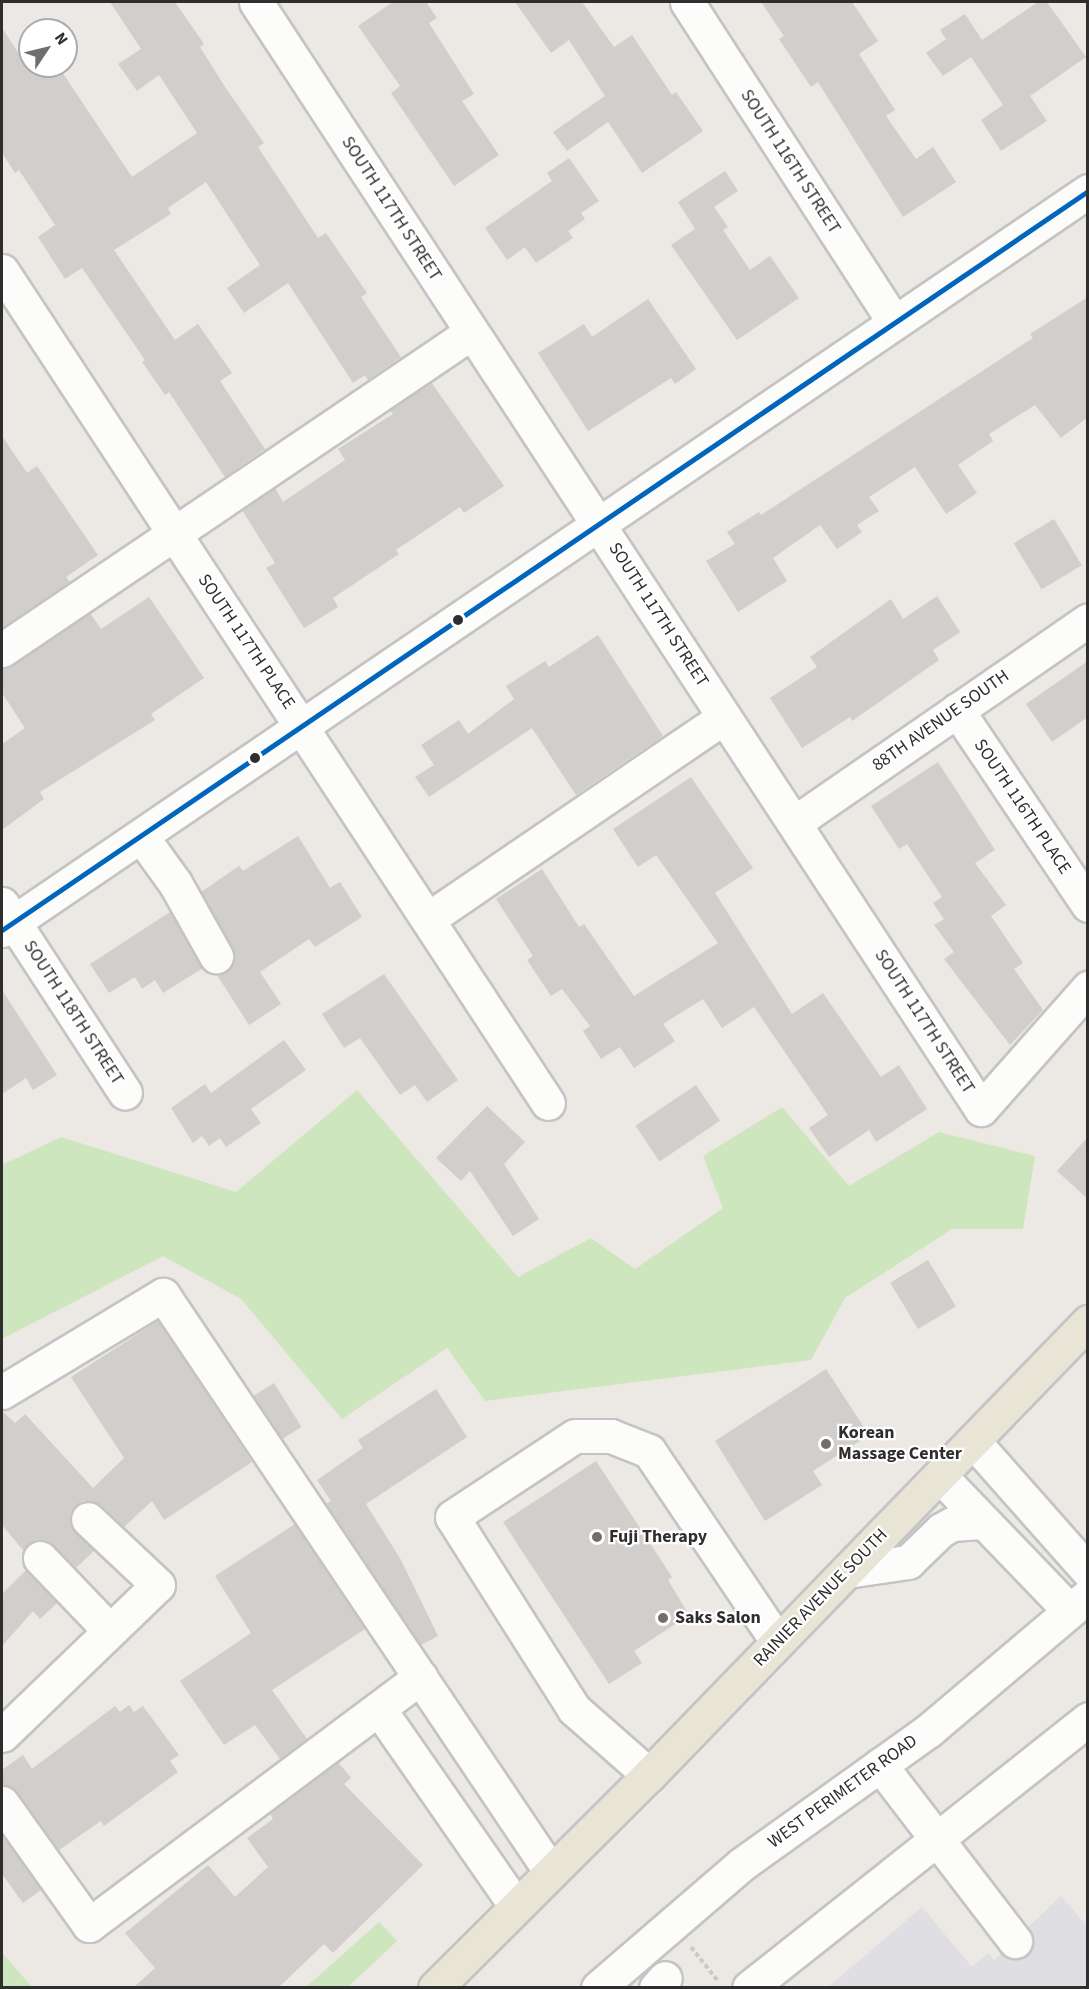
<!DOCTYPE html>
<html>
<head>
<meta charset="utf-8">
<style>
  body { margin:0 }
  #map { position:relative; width:1089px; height:1989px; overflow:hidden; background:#ece8e4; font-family:"Source Sans 3",sans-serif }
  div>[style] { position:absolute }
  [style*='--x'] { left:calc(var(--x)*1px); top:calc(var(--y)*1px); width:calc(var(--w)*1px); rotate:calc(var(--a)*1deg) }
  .airport>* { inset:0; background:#dfdee2 }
  .green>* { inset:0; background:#cee6be }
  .building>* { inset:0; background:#d1cecb; transform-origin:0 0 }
  .path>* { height:4px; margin-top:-2px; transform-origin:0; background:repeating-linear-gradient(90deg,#c9c9c8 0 4.5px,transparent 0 7.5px) }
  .roads { filter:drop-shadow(2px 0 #c5c4c5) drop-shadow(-2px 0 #c5c4c5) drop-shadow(0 2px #c5c4c5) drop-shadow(0 -2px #c5c4c5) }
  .minor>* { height:33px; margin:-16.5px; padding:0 16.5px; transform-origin:16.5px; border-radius:16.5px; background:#fcfcfb }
  .major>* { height:33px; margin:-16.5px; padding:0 16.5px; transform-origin:16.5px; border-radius:16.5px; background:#e8e4d6 }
  .bus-1>* { height:4.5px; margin:-2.25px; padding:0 2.25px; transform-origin:2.25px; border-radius:2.25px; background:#0065bd }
  .dots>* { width:16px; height:16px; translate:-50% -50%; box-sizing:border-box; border:3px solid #fff; border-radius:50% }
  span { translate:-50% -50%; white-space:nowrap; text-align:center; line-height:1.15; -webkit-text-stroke:4.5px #fff; paint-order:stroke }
  .street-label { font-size:18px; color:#2e2e2e }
  .poi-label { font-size:18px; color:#2e2e2e; font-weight:700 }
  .left { translate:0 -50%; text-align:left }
  .frame { position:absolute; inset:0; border:3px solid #2e2e2e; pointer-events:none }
  .north { position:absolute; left:18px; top:18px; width:60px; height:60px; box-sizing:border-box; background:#fff; border:2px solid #ababab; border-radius:50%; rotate:55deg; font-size:16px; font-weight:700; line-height:24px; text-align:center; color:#2e2e2e }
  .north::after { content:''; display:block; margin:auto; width:21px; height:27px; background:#706f6e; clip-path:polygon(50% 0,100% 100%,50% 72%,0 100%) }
</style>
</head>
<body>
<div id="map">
  <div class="airport">
    <i style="clip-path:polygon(1061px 1896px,1087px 1926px,1087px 1987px,827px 1988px,922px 1907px,972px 1967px,988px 1953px,994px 1960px)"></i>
  </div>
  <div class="green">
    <i style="clip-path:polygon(357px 1090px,518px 1277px,591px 1238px,635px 1269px,723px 1208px,703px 1156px,782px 1107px,849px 1186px,939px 1132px,1035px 1156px,1023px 1229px,952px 1229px,845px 1298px,811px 1360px,485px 1401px,447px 1348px,342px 1419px,241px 1299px,163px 1256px,2px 1339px,2px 1165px,61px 1137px,236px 1192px)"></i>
    <i style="clip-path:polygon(379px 1922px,397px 1941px,348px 1987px,306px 1987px)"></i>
    <i style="clip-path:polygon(2px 1953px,32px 1987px,2px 1987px)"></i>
  </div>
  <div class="building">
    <i style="clip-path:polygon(110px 2px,175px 2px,204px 44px,200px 47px,225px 87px,264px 143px,258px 147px,318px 238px,326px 233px,367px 293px,361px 297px,401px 357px,368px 380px,365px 375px,353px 383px,288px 283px,244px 313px,227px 288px,260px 265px,206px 182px,168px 208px,171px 214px,114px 250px,175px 340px,198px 324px,232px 373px,220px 381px,265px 449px,225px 477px,169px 392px,165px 395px,142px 362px,145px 360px,82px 268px,65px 279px,38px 237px,55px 225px,19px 170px,15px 173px,2px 153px,2px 28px,27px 66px,58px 66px,132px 177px,197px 133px,159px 75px,137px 91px,118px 64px,141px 49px)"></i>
    <i style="clip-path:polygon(393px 2px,426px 2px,437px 18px,429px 23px,474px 94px,462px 101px,499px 155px,454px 186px,391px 93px,400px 86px,358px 26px)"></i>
    <i style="clip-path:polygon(515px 2px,582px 2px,614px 47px,632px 35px,672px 95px,676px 92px,703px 131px,642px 173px,608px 122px,567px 151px,553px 132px,605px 96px,569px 40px,551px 53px)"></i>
    <i style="clip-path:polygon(761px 2px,852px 2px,878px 41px,859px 54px,895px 110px,886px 116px,916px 159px,933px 147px,956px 182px,903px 217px,818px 82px,811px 87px,779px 39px,784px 36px)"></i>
    <i style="clip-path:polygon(1038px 2px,1047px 2px,1086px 57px,1030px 96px,1047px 121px,1001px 151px,981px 120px,1003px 105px,971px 57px,943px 76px,926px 53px,946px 39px,940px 30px,965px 14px,982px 40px)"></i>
    <i style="clip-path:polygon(569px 158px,599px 201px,581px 213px,585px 219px,568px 231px,573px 238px,536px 263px,525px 247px,507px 260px,485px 228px,552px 181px,547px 173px)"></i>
    <i style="clip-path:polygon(725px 171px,738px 191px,714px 207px,728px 227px,723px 230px,750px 270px,770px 256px,799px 298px,737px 340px,671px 245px,695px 229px,678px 202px)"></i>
    <i style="clip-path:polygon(1088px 297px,1088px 417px,1061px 438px,1035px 405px,989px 434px,993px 441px,958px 465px,977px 493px,946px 514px,915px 467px,869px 497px,879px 511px,857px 525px,862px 532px,837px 549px,820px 525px,773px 558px,787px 581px,738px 612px,706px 561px,735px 544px,727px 532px,759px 512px,761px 515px,1033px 338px,1030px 334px)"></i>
    <i style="clip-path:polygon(648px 299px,696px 369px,675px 384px,671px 378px,588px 431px,538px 353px,584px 324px,592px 337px)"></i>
    <i style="clip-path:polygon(431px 382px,504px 486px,464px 513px,460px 507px,396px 550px,399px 554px,333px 598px,338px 607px,304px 628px,266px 568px,275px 563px,242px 510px,275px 488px,283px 502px,345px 460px,338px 449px,393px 414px,390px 410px)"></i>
    <i style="clip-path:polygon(2px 436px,27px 473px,37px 466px,98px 555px,66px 577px,70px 582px,2px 628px)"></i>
    <i style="left:1054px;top:519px;width:54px;height:47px;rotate:59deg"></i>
    <i style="clip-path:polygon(937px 596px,960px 632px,933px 650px,939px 660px,852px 721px,850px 717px,802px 748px,770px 698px,817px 667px,810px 657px,891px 599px,903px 619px)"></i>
    <i style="clip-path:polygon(149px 597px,204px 678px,151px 714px,155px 720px,40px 792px,44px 799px,2px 830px,2px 744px,25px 728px,2px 693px,2px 668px,13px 666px,90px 613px,101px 629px)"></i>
    <i style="clip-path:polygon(598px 635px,663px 736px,576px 795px,532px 728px,429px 797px,415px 777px,434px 765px,421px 745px,459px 720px,468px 734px,514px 699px,506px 686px,545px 661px,549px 667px)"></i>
    <i style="clip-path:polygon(1088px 661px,1088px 717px,1052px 742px,1026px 704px)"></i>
    <i style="clip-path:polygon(938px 762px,995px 850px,975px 863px,1006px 905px,991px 916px,1023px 963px,1014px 969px,1043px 1010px,1010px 1045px,944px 959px,954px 952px,934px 925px,944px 919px,933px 903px,942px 897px,907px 844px,899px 849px,871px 806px)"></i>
    <i style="clip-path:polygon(691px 777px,753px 868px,715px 893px,792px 1014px,823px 993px,881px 1077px,899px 1065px,927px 1109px,876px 1142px,869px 1130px,829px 1157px,809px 1128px,828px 1115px,754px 1007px,722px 1028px,703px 999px,663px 1024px,675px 1041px,634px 1068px,620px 1047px,601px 1059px,583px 1031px,590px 1026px,562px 989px,551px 996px,527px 960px,533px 956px,496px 899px,542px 869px,579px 927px,584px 924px,634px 996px,718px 943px,656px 855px,638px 867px,613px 829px)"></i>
    <i style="clip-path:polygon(298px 836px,330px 888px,340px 882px,362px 917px,315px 947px,309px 939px,260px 972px,281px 1004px,249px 1025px,217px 975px,232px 966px,235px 956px,201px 892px,239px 866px,243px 871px)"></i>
    <i style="clip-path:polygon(170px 912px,203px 968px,163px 993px,155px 980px,142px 989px,135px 977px,109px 993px,90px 964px)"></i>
    <i style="clip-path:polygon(384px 974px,458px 1080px,427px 1102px,415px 1085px,400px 1095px,360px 1038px,344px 1048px,322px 1014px)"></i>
    <i style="clip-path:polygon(2px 990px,57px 1075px,33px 1090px,26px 1078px,2px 1094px)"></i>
    <i style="clip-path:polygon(284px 1040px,306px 1070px,251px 1109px,261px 1123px,226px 1147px,220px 1138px,209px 1146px,202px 1136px,193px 1143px,171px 1108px,205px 1084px,211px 1093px)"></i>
    <i style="left:696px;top:1085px;width:43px;height:73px;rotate:56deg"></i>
    <i style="clip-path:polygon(487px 1106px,525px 1142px,504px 1164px,539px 1219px,513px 1236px,470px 1171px,461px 1181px,436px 1158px)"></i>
    <i style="clip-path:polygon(1088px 1137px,1088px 1199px,1057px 1171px)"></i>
    <i style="left:928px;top:1260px;width:54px;height:44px;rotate:59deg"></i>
    <i style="clip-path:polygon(158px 1321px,252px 1462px,164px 1520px,152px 1501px,124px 1527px,100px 1505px,82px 1501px,70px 1514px,70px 1524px,94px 1551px,76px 1568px,46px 1540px,35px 1540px,23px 1550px,2px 1525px,2px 1411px,15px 1423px,25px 1414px,93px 1488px,124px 1458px,71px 1377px)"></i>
    <i style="clip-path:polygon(826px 1369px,869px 1435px,813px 1471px,822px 1485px,765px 1521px,715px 1441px)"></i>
    <i style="left:274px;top:1383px;width:52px;height:25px;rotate:58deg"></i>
    <i style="clip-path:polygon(436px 1389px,467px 1437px,366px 1504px,401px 1560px,438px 1636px,421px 1645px,326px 1504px,331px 1501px,317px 1480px,363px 1448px,358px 1440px)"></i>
    <i style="clip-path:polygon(596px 1461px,672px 1577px,668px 1580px,689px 1615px,634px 1651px,642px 1663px,609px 1684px,503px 1522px)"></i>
    <i style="clip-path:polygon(295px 1524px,365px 1629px,272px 1690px,307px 1739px,280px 1759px,255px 1725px,224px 1745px,180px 1681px,251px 1633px,215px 1576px)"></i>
    <i style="clip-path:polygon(26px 1570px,57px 1603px,40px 1619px,33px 1611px,2px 1646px,2px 1594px)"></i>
    <i style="clip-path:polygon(129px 1705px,134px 1712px,143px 1706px,179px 1755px,170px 1761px,178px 1772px,104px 1826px,101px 1821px,59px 1850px,17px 1792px,2px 1784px,2px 1770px,23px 1755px,32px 1769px,115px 1706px,120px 1712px)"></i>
    <i style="clip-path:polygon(338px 1762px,351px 1778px,344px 1784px,423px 1865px,333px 1953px,324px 1944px,278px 1988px,133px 1988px,155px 1968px,125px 1933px,208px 1865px,235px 1897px,268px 1867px,247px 1838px,273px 1819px,270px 1813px)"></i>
    <i style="clip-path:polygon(2px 1835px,41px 1890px,23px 1903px,2px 1874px)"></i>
  </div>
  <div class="path">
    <i style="--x:691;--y:1947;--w:43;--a:51.5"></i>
  </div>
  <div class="roads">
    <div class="minor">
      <i style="--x:256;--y:2;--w:1323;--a:56.78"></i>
      <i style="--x:981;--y:1109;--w:162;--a:-48.5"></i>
      <i style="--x:687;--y:2;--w:381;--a:57.1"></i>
      <i style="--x:2;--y:271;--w:995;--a:56.73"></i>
      <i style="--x:2;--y:650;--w:567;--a:-34.08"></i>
      <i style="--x:957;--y:710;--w:235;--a:56.1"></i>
      <i style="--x:794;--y:823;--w:357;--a:-34.6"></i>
      <i style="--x:141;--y:836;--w:58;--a:54.1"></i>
      <i style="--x:175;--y:883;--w:84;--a:60.7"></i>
      <i style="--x:2;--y:904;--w:225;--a:56.9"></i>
      <i style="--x:428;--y:919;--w:358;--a:-34.3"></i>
      <i style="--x:2;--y:930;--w:1314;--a:-34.23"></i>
      <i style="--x:2;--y:1392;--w:188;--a:-31.1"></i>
      <i style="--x:163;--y:1295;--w:695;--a:56.08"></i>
      <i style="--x:973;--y:1441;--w:174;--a:48.5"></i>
      <i style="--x:940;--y:1476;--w:187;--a:46.1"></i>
      <i style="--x:40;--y:1558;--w:101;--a:46.2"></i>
      <i style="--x:847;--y:1571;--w:62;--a:-8.4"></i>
      <i style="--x:908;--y:1562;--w:46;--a:-44.1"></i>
      <i style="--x:941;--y:1530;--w:13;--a:-29"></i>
      <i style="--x:952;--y:1524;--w:32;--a:-4"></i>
      <i style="--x:379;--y:1709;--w:240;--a:55.2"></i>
      <i style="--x:2;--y:1735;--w:216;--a:-43.9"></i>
      <i style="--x:158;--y:1585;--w:96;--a:-136.7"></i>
      <i style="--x:880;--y:1765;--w:222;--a:52.5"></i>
      <i style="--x:649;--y:1775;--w:100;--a:-138.7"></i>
      <i style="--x:574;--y:1709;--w:227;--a:-122.4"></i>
      <i style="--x:452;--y:1517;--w:147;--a:-33.4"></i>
      <i style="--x:575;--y:1436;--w:36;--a:0"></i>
      <i style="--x:611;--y:1436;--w:41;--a:21.5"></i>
      <i style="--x:649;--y:1451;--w:230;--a:56"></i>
      <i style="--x:2;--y:1803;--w:150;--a:54.5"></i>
      <i style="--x:89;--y:1925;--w:414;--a:-36.8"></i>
      <i style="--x:598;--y:1988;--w:190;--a:-40.7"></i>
      <i style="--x:742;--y:1864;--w:229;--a:-35.6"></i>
      <i style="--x:928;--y:1731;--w:209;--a:-40.2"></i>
      <i style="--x:656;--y:1988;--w:13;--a:-48"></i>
      <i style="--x:749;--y:1988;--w:433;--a:-38.4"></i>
    </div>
    <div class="major">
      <i style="--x:435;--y:1988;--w:302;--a:-44.9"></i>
      <i style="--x:649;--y:1775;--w:631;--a:-45.9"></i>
    </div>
  </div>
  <div class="bus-1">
    <i style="--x:2;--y:930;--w:1314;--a:-34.23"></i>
  </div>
  <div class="dots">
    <i style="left:458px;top:620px;background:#2e2e2e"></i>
    <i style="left:255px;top:758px;background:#2e2e2e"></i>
    <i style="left:826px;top:1444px;background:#706f6e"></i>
    <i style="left:597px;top:1537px;background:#706f6e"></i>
    <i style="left:663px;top:1618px;background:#706f6e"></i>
  </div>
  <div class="street-label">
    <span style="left:790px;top:162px;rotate:57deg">SOUTH 116TH STREET</span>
    <span style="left:391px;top:209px;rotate:57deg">SOUTH 117TH STREET</span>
    <span style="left:658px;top:615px;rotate:57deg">SOUTH 117TH STREET</span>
    <span style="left:246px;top:642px;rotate:56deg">SOUTH 117TH PLACE</span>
    <span style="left:941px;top:721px;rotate:-35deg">88TH AVENUE SOUTH</span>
    <span style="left:1022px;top:807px;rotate:56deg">SOUTH 116TH PLACE</span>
    <span style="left:73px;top:1013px;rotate:57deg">SOUTH 118TH STREET</span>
    <span style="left:924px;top:1022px;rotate:57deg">SOUTH 117TH STREET</span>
    <span style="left:821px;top:1598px;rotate:-46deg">RAINIER AVENUE SOUTH</span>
    <span style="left:843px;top:1792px;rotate:-36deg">WEST PERIMETER ROAD</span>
  </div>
  <div class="poi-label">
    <span class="left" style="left:838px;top:1444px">Korean<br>Massage Center</span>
    <span class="left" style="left:609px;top:1537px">Fuji Therapy</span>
    <span class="left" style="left:675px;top:1618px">Saks Salon</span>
  </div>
  <div class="frame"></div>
  <div class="north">N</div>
</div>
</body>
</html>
